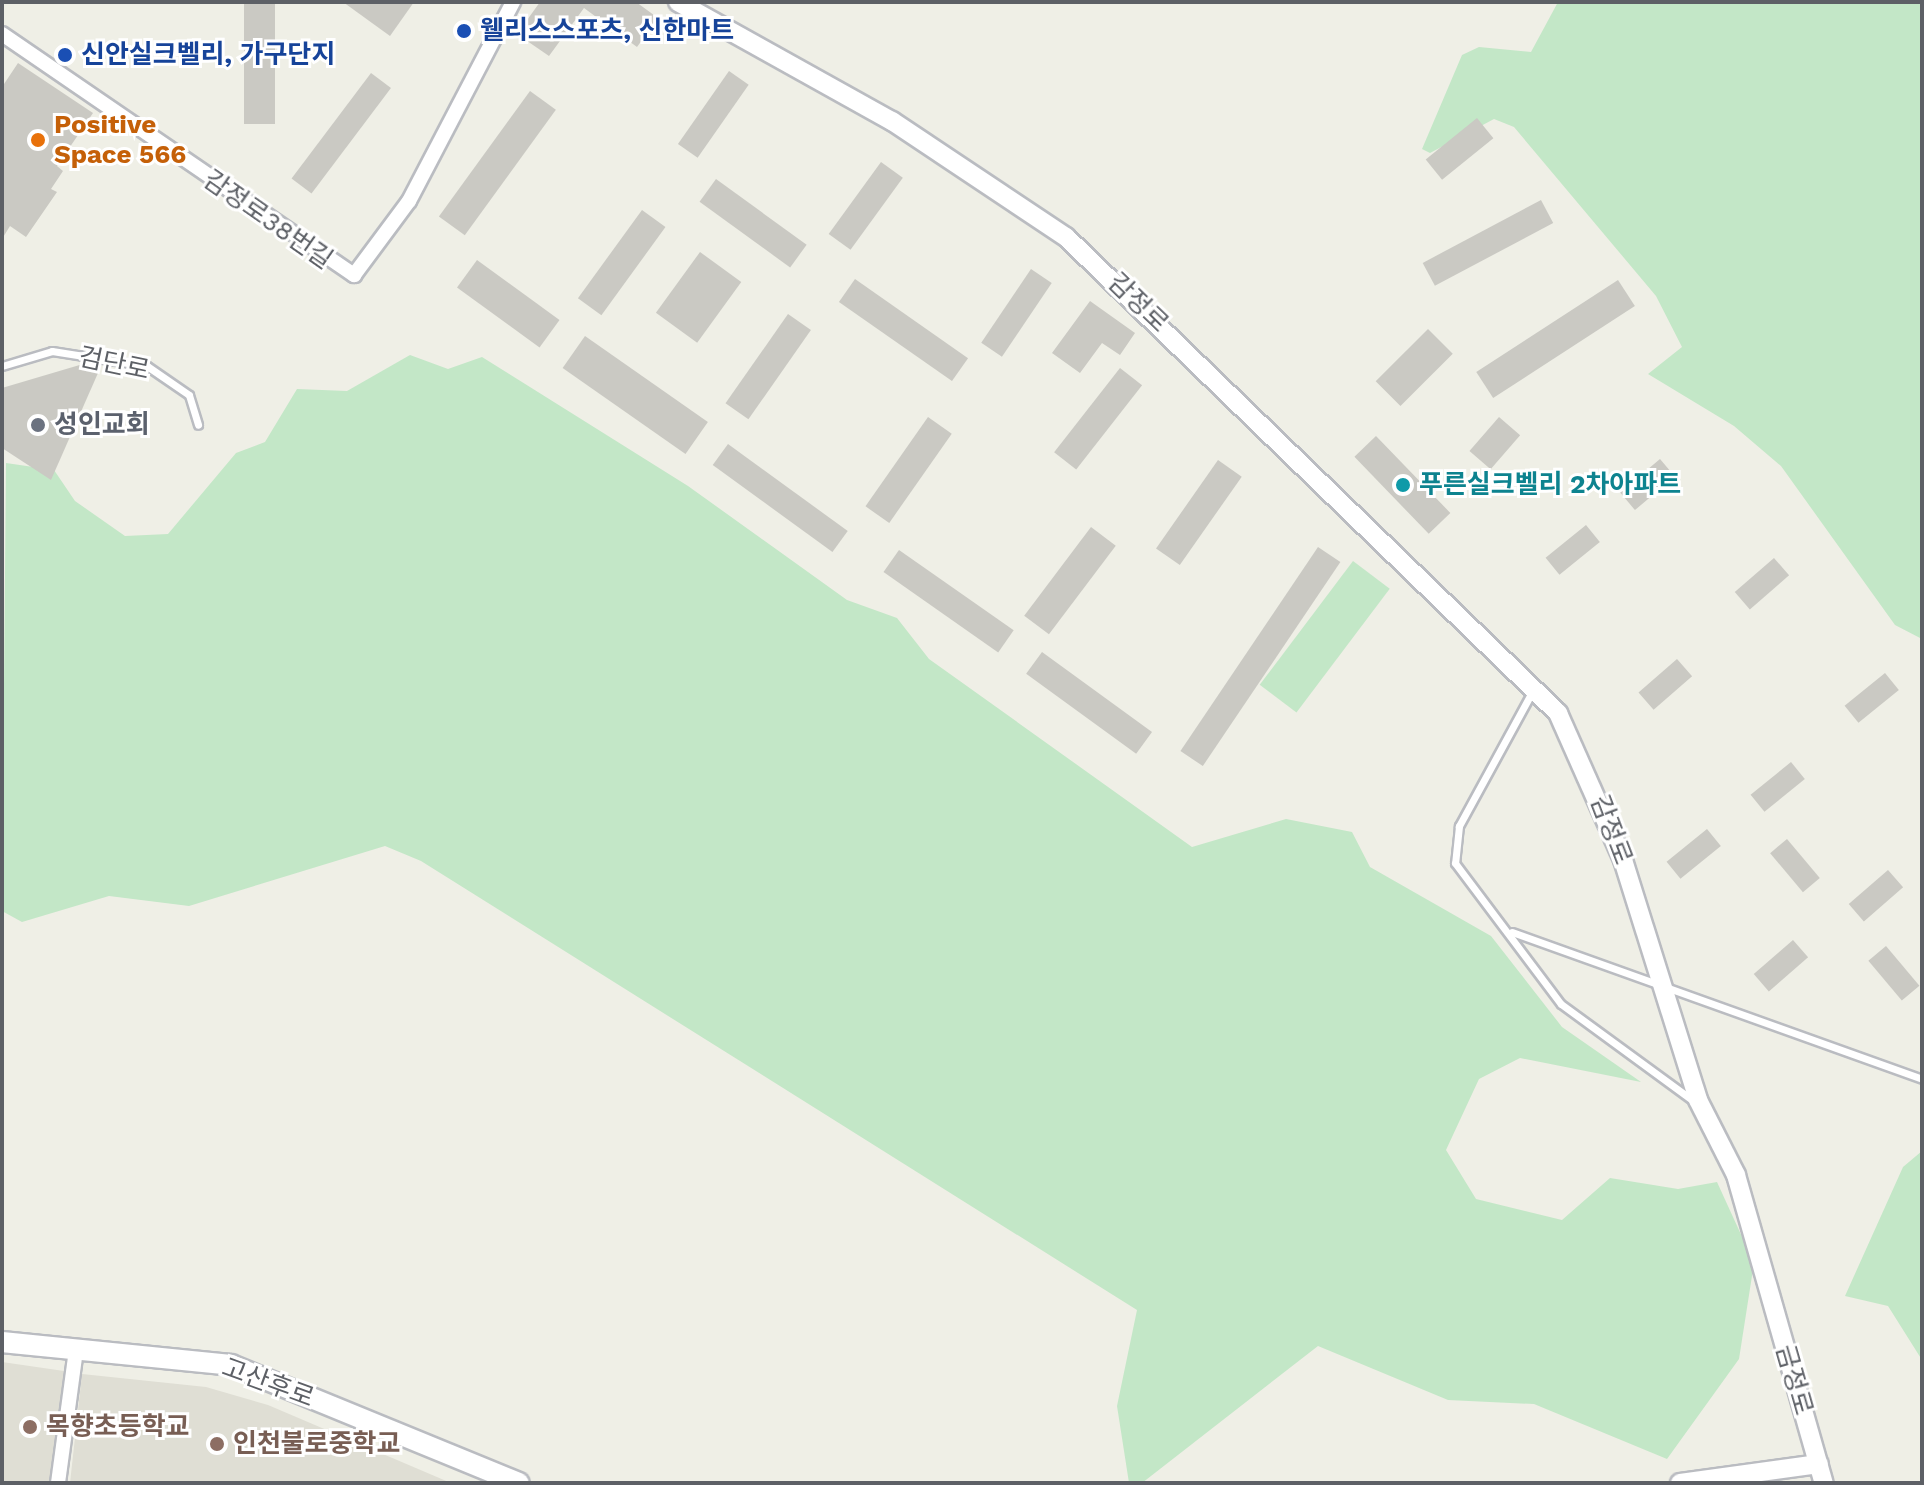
<!DOCTYPE html>
<html>
<head>
<meta charset="utf-8">
<style>
  body { margin:0 }
  #map { position:relative; width:1924px; height:1485px; overflow:hidden; background:#efefe6; font-family:"Work Sans","Noto Sans KR",sans-serif }
  div>[style] { position:absolute }
  [style*='--x'] { left:calc(var(--x)*1px); top:calc(var(--y)*1px); width:calc(var(--w)*1px); rotate:calc(var(--a)*1deg) }
  .education>* { inset:0; background:#dfded4 }
  .green>* { inset:0; background:#c3e7c7; transform-origin:0 0 }
  .building>* { inset:0; background:#cac9c3; transform-origin:0 0 }
  .roads { filter:drop-shadow(2px 0 #babcc1) drop-shadow(-2px 0 #babcc1) drop-shadow(0 2px #babcc1) drop-shadow(0 -2px #babcc1) }
  .service>* { height:7px; margin:-3.5px; padding:0 3.5px; transform-origin:3.5px; border-radius:3.5px; background:#fff }
  .minor>* { height:14px; margin:-7px; padding:0 7px; transform-origin:7px; border-radius:7px; background:#fff }
  .tertiary>* { height:18px; margin:-9px; padding:0 9px; transform-origin:9px; border-radius:9px; background:#fff }
  .secondary>* { height:20px; margin:-10px; padding:0 10px; transform-origin:10px; border-radius:10px; background:#fff }
  .dots>* { width:22px; height:22px; translate:-50% -50%; box-sizing:border-box; border:4px solid #fff; border-radius:50% }
  span { translate:-50% -50%; white-space:nowrap; text-align:center; line-height:1.15; -webkit-text-stroke:6px #fff; paint-order:stroke }
  .transit-label { font-size:26px; color:#164399; font-weight:700 }
  .left { translate:0 -50%; text-align:left }
  .food-label { font-size:26px; color:#c56008; font-weight:700 }
  .street-label { font-size:26px; color:#5d6066 }
  .worship-label { font-size:26px; color:#5b616d; font-weight:700 }
  .culture-label { font-size:26px; color:#0d838f; font-weight:700 }
  .education-label { font-size:26px; color:#785e54; font-weight:700 }
  .frame { position:absolute; inset:0; border:4px solid #5d6066; pointer-events:none }
</style>
</head>
<body>
<div id="map">
  <div class="education">
    <i style="clip-path:polygon(2px 1362px,64px 1371px,50px 1483px,2px 1483px)"></i>
    <i style="clip-path:polygon(82px 1374px,206px 1387px,268px 1405px,451px 1483px,70px 1483px)"></i>
  </div>
  <div class="green">
    <i style="clip-path:polygon(1558px 2px,1922px 2px,1922px 639px,1895px 625px,1781px 466px,1734px 426px,1648px 374px,1682px 347px,1656px 296px,1514px 127px,1494px 119px,1430px 153px,1422px 149px,1462px 55px,1479px 47px,1531px 52px)"></i>
    <i style="clip-path:polygon(410px 355px,448px 369px,482px 357px,688px 486px,847px 600px,897px 618px,929px 659px,1192px 847px,1286px 819px,1352px 832px,1370px 867px,1491px 936px,1562px 1027px,1641px 1082px,1520px 1058px,1479px 1079px,1446px 1150px,1476px 1199px,1562px 1220px,1610px 1178px,1678px 1189px,1717px 1182px,1754px 1263px,1739px 1359px,1667px 1459px,1534px 1404px,1448px 1400px,1318px 1346px,1142px 1483px,1129px 1483px,1117px 1406px,1137px 1310px,421px 861px,385px 846px,189px 906px,109px 896px,22px 922px,2px 911px,6px 463px,54px 470px,75px 501px,125px 536px,168px 534px,236px 453px,265px 442px,297px 389px,347px 391px)"></i>
    <i style="left:1353px;top:561px;width:46px;height:155px;rotate:37deg"></i>
    <i style="clip-path:polygon(1922px 1151px,1922px 1360px,1888px 1306px,1845px 1296px,1903px 1167px)"></i>
  </div>
  <div class="building">
    <i style="left:244px;top:2px;width:31px;height:122px"></i>
    <i style="clip-path:polygon(343px 2px,414px 2px,390px 36px)"></i>
    <i style="clip-path:polygon(540px 2px,636px 2px,658px 18px,637px 47px,584px 8px,549px 56px,517px 34px)"></i>
    <i style="clip-path:polygon(18px 63px,93px 113px,57px 166px,63px 171px,51px 189px,57px 192px,26px 237px,10px 226px,2px 239px,2px 87px)"></i>
    <i style="left:729px;top:71px;width:24px;height:89px;rotate:35deg"></i>
    <i style="left:371px;top:73px;width:25px;height:132px;rotate:37deg"></i>
    <i style="left:530px;top:91px;width:32px;height:155px;rotate:36deg"></i>
    <i style="left:1477px;top:118px;width:26px;height:66px;rotate:51deg"></i>
    <i style="left:881px;top:162px;width:27px;height:89px;rotate:36deg"></i>
    <i style="left:716px;top:179px;width:112px;height:28px;rotate:36deg"></i>
    <i style="left:1541px;top:200px;width:26px;height:134px;rotate:62deg"></i>
    <i style="left:642px;top:210px;width:29px;height:109px;rotate:36deg"></i>
    <i style="left:700px;top:252px;width:51px;height:75px;rotate:36deg"></i>
    <i style="left:477px;top:260px;width:102px;height:34px;rotate:36deg"></i>
    <i style="left:1031px;top:269px;width:25px;height:89px;rotate:34deg"></i>
    <i style="left:855px;top:279px;width:138px;height:28px;rotate:35deg"></i>
    <i style="left:1618px;top:280px;width:31px;height:169px;rotate:57deg"></i>
    <i style="clip-path:polygon(1090px 301px,1135px 333px,1120px 355px,1102px 343px,1080px 373px,1052px 353px)"></i>
    <i style="left:788px;top:314px;width:28px;height:109px;rotate:35deg"></i>
    <i style="left:1428px;top:329px;width:35px;height:74px;rotate:45deg"></i>
    <i style="left:585px;top:336px;width:150px;height:39px;rotate:35deg"></i>
    <i style="clip-path:polygon(83px 364px,98px 373px,51px 480px,2px 448px,2px 388px)"></i>
    <i style="left:1120px;top:368px;width:28px;height:107px;rotate:38deg"></i>
    <i style="left:928px;top:417px;width:29px;height:109px;rotate:35deg"></i>
    <i style="left:1499px;top:417px;width:28px;height:45px;rotate:41deg"></i>
    <i style="left:1376px;top:436px;width:107px;height:30px;rotate:46deg"></i>
    <i style="left:728px;top:444px;width:148px;height:26px;rotate:36deg"></i>
    <i style="left:1660px;top:459px;width:23px;height:52px;rotate:50deg"></i>
    <i style="left:1218px;top:460px;width:29px;height:108px;rotate:35deg"></i>
    <i style="left:1586px;top:525px;width:22px;height:52px;rotate:51deg"></i>
    <i style="left:1091px;top:527px;width:31px;height:111px;rotate:37deg"></i>
    <i style="left:1318px;top:547px;width:27px;height:246px;rotate:34deg"></i>
    <i style="left:899px;top:550px;width:140px;height:27px;rotate:35deg"></i>
    <i style="left:1774px;top:558px;width:23px;height:52px;rotate:49deg"></i>
    <i style="left:1042px;top:652px;width:136px;height:27px;rotate:36deg"></i>
    <i style="left:1677px;top:659px;width:23px;height:51px;rotate:49deg"></i>
    <i style="left:1885px;top:673px;width:22px;height:52px;rotate:51deg"></i>
    <i style="left:1791px;top:762px;width:22px;height:52px;rotate:51deg"></i>
    <i style="left:1707px;top:829px;width:22px;height:52px;rotate:51deg"></i>
    <i style="left:1787px;top:839px;width:51px;height:22px;rotate:50deg"></i>
    <i style="left:1888px;top:870px;width:23px;height:52px;rotate:49deg"></i>
    <i style="left:1793px;top:940px;width:23px;height:52px;rotate:49deg"></i>
    <i style="left:1886px;top:946px;width:52px;height:23px;rotate:50deg"></i>
  </div>
  <div class="roads">
    <div class="service">
      <i style="--x:2;--y:366;--w:52;--a:-16.7"></i>
      <i style="--x:52;--y:351;--w:96;--a:9"></i>
      <i style="--x:147;--y:366;--w:51;--a:34.6"></i>
      <i style="--x:189;--y:395;--w:31;--a:73"></i>
      <i style="--x:1532;--y:692;--w:153;--a:118.6"></i>
      <i style="--x:1459;--y:826;--w:37;--a:96"></i>
      <i style="--x:1455;--y:863;--w:176;--a:53.1"></i>
      <i style="--x:1561;--y:1004;--w:162;--a:36.2"></i>
      <i style="--x:1512;--y:932;--w:436;--a:19.7"></i>
    </div>
    <div class="minor">
      <i style="--x:2;--y:34;--w:427;--a:34.4"></i>
      <i style="--x:354;--y:275;--w:92;--a:-53.4"></i>
      <i style="--x:409;--y:201;--w:225;--a:-62.4"></i>
      <i style="--x:58;--y:1483;--w:134;--a:-82.3"></i>
    </div>
    <div class="tertiary">
      <i style="--x:678;--y:2;--w:245;--a:29.1"></i>
      <i style="--x:892;--y:121;--w:209;--a:33.7"></i>
      <i style="--x:1066;--y:237;--w:685;--a:44.05"></i>
      <i style="--x:1558;--y:713;--w:161;--a:66.1"></i>
      <i style="--x:1623;--y:860;--w:251;--a:72.6"></i>
      <i style="--x:1698;--y:1100;--w:84;--a:63.1"></i>
      <i style="--x:1736;--y:1175;--w:320;--a:74.1"></i>
      <i style="--x:1680;--y:1483;--w:140;--a:-7.8"></i>
    </div>
    <div class="secondary">
      <i style="--x:2;--y:1342;--w:230;--a:5.7"></i>
      <i style="--x:231;--y:1365;--w:311;--a:22.3"></i>
    </div>
  </div>
  <div class="dots">
    <i style="left:464px;top:31px;background:#1a4fb4"></i>
    <i style="left:65px;top:55px;background:#1a4fb4"></i>
    <i style="left:38px;top:140px;background:#e8710a"></i>
    <i style="left:38px;top:425px;background:#6b7280"></i>
    <i style="left:1403px;top:485px;background:#0f9aa8"></i>
    <i style="left:30px;top:1427px;background:#8d6e63"></i>
    <i style="left:217px;top:1444px;background:#8d6e63"></i>
  </div>
  <div class="transit-label">
    <span class="left" style="left:480px;top:31px">웰리스스포츠, 신한마트</span>
    <span class="left" style="left:81px;top:55px">신안실크벨리, 가구단지</span>
  </div>
  <div class="food-label">
    <span class="left" style="left:54px;top:140px">Positive<br>Space 566</span>
  </div>
  <div class="street-label">
    <span style="left:268px;top:220px;rotate:35deg">감정로38번길</span>
    <span style="left:1138px;top:303px;rotate:44deg">감정로</span>
    <span style="left:114px;top:364px;rotate:12deg">검단로</span>
    <span style="left:1611px;top:830px;rotate:69deg">감정로</span>
    <span style="left:1794px;top:1380px;rotate:74deg">금정로</span>
    <span style="left:268px;top:1383px;rotate:20deg">고산후로</span>
  </div>
  <div class="worship-label">
    <span class="left" style="left:54px;top:425px">성인교회</span>
  </div>
  <div class="culture-label">
    <span class="left" style="left:1419px;top:485px">푸른실크벨리 2차아파트</span>
  </div>
  <div class="education-label">
    <span class="left" style="left:46px;top:1427px">목향초등학교</span>
    <span class="left" style="left:233px;top:1444px">인천불로중학교</span>
  </div>
  <div class="frame"></div>
</div>
</body>
</html>
